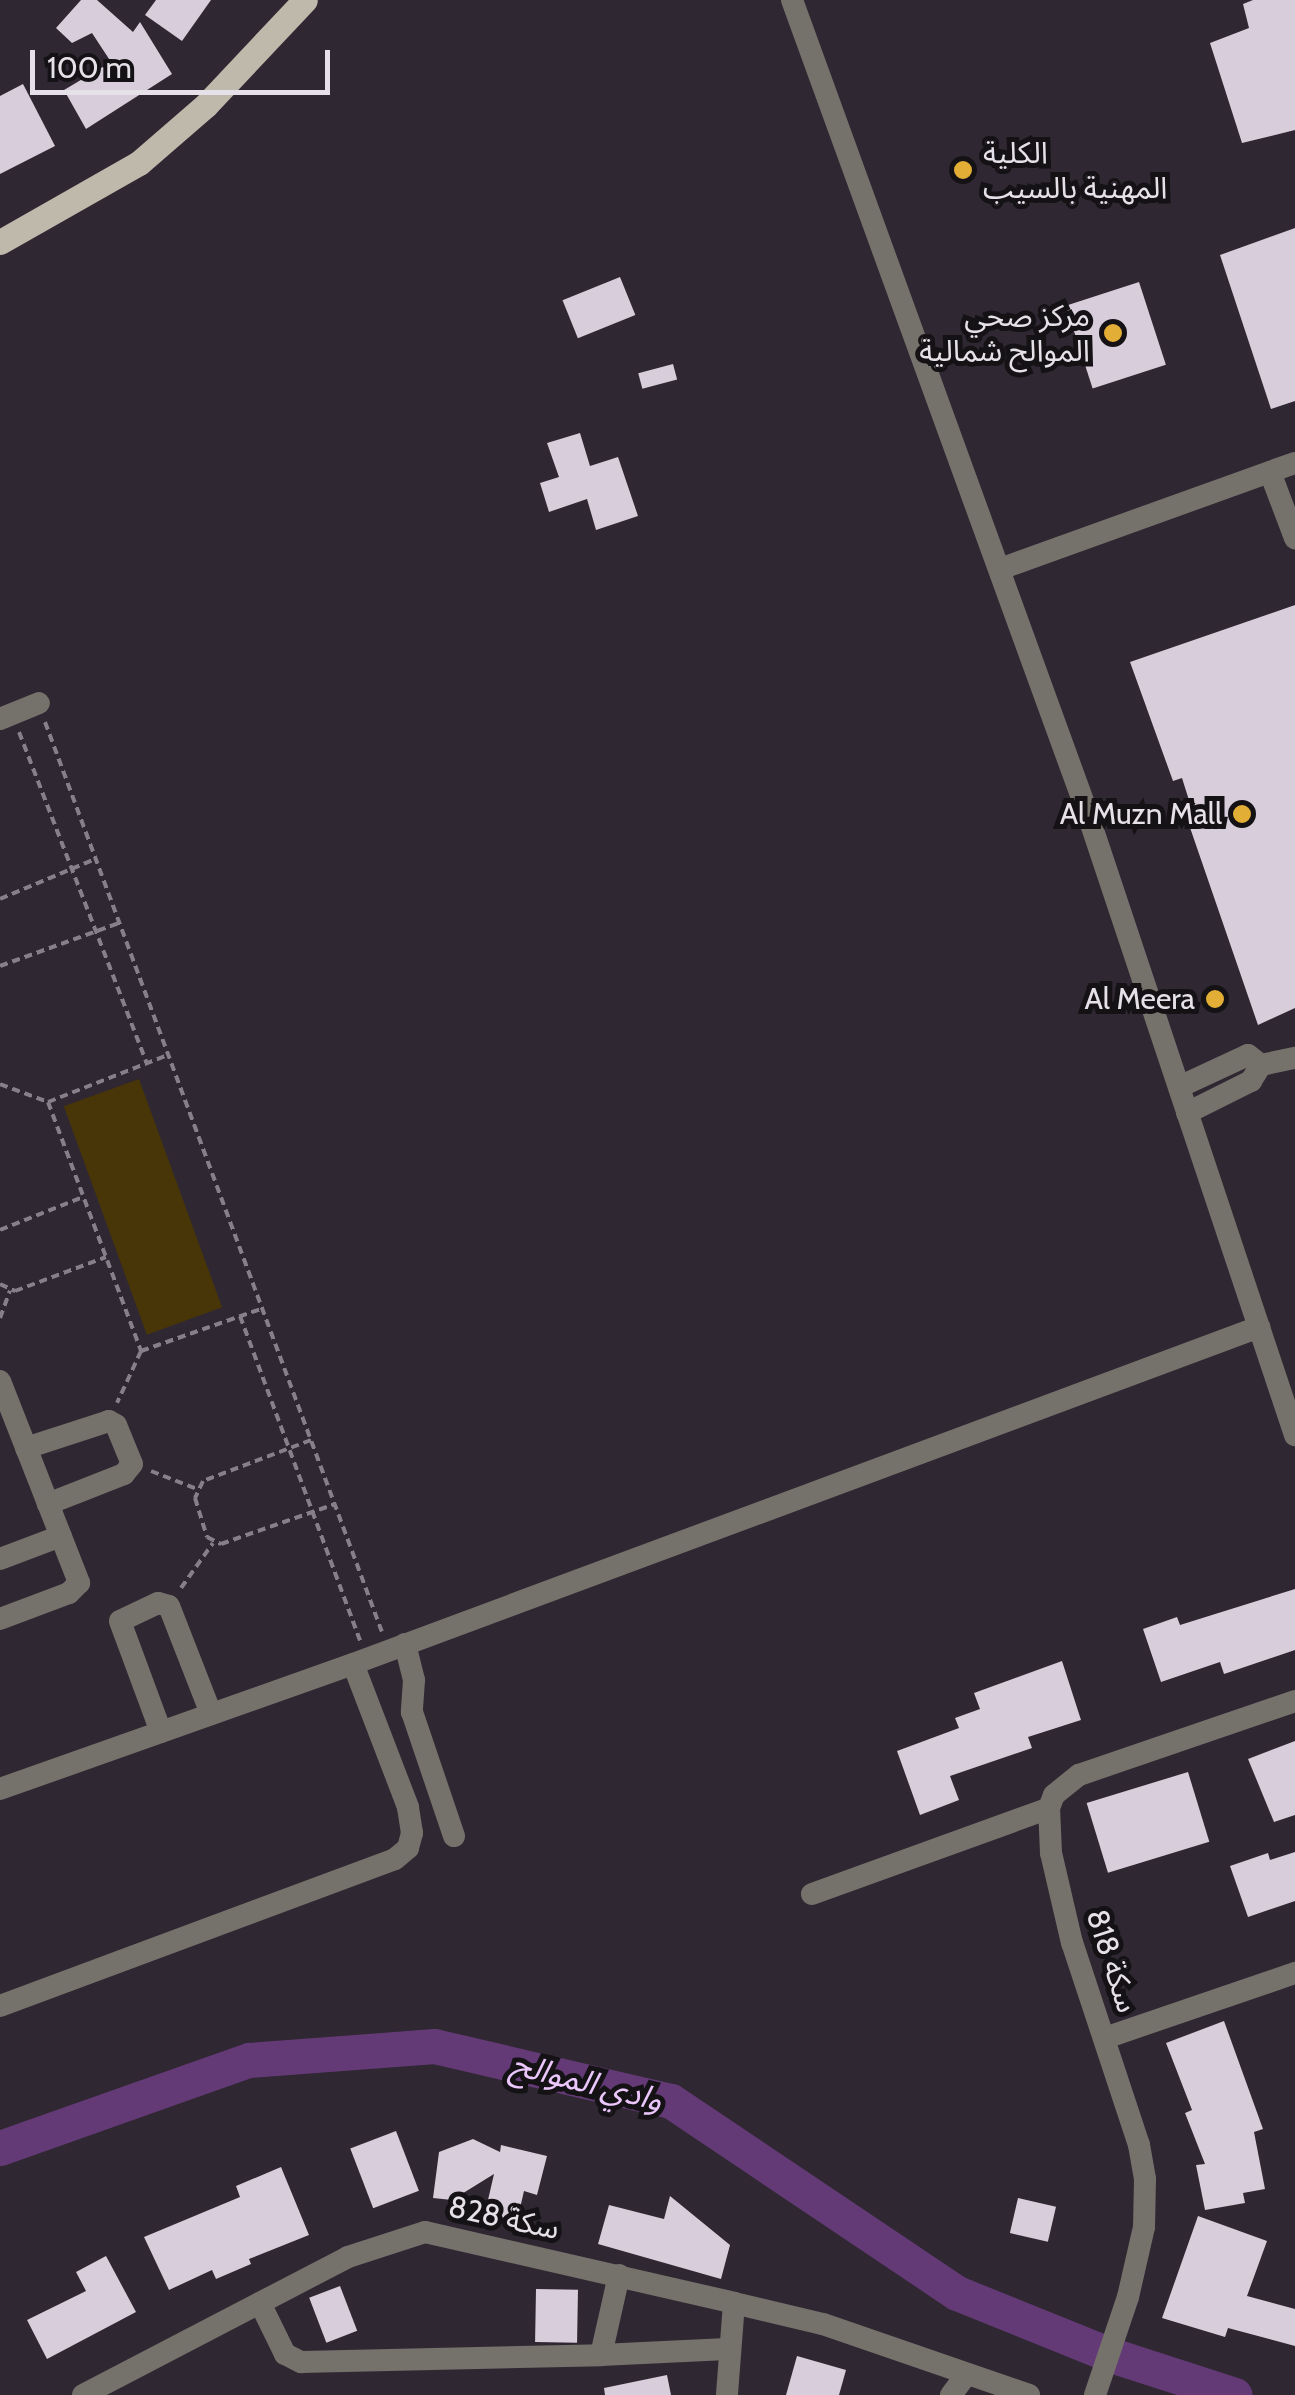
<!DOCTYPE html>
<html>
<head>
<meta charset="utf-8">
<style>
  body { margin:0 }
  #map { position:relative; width:1295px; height:2395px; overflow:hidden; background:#2f2732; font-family:Cabin,"Noto Sans Arabic",sans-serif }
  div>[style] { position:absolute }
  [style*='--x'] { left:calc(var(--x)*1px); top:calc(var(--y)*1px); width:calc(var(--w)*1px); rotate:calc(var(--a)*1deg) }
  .green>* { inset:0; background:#493608; transform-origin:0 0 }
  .river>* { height:35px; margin:-17.5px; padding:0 17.5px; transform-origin:17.5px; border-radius:17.5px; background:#643a76 }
  .building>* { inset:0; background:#d7cddb; transform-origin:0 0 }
  .path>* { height:4px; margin-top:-2px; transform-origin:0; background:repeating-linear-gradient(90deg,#868089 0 8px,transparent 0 13px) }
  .minor>* { height:22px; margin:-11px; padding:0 11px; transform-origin:11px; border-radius:11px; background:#75716b }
  .major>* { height:25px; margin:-12.5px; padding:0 12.5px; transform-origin:12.5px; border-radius:12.5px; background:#bfb9ac }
  .dots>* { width:28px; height:28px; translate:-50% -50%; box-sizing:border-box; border:5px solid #151216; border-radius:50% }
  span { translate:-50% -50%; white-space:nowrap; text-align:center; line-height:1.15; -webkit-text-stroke:10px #151216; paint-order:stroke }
  .poi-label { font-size:30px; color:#e6e1e8 }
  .left { translate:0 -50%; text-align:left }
  .right { translate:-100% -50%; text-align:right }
  .street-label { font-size:30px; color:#e6e1e8 }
  .water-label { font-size:32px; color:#ebc7fc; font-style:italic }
  .scale { position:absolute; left:30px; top:50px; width:300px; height:45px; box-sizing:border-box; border:5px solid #e6e1e8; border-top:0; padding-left:12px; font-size:30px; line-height:35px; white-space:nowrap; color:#e6e1e8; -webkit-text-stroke:8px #151216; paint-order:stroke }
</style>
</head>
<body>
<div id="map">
  <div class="green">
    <i style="left:139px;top:1079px;width:243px;height:80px;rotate:70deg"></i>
  </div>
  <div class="river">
    <i style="--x:0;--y:2148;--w:264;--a:-19.5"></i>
    <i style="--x:249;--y:2060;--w:186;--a:-4.3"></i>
    <i style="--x:434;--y:2046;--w:243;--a:13.1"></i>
    <i style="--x:671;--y:2101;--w:344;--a:33.9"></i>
    <i style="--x:957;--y:2293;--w:163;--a:22"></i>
    <i style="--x:1108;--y:2354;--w:133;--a:17.9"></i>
  </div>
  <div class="building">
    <i style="clip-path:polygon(81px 0,97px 0,133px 32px,140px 22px,172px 74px,86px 129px,64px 90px,111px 62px,92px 33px,72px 43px,56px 28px)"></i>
    <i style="clip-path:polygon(156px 0,211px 0,182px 41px,145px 15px)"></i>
    <i style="clip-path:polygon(1253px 0,1295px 0,1295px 130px,1242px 143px,1210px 43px,1249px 28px,1243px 4px)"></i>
    <i style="clip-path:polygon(23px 84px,55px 146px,0 174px,0 96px)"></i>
    <i style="clip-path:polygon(1295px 228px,1295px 401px,1271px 409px,1220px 255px)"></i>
    <i style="left:620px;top:277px;width:41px;height:62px;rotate:68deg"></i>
    <i style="left:1139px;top:282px;width:87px;height:77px;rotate:72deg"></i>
    <i style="left:673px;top:364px;width:16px;height:36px;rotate:75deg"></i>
    <i style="clip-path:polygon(580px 433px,590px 466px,618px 457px,638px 516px,596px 530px,587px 499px,549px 512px,540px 483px,559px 477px,547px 443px)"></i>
    <i style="clip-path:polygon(1295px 605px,1295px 1008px,1258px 1025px,1186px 816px,1193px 813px,1182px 778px,1173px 781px,1130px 662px)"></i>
    <i style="clip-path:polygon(1295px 1589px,1295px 1650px,1224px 1674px,1220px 1662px,1161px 1682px,1143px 1629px,1177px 1617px,1180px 1625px)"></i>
    <i style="clip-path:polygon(1062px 1661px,1081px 1720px,1028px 1737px,1032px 1748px,950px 1776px,959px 1800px,920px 1815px,897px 1751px,959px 1728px,955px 1718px,980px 1709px,974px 1693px)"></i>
    <i style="clip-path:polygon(1295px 1741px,1295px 1815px,1274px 1822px,1248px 1759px)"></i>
    <i style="left:1188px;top:1772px;width:73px;height:106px;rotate:73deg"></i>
    <i style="clip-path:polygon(1295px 1852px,1295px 1901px,1248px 1917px,1230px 1866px,1268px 1853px,1270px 1860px)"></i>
    <i style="clip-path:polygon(1224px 2021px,1263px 2129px,1254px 2132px,1265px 2189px,1243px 2193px,1245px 2203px,1205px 2210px,1196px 2165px,1205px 2164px,1185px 2113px,1192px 2110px,1166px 2043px)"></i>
    <i style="left:396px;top:2131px;width:64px;height:49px;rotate:69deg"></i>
    <i style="clip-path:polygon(473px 2139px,500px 2152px,501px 2145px,547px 2156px,537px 2195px,524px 2191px,517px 2221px,485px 2213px,494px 2174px,452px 2200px,433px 2198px,439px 2152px)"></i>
    <i style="clip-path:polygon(281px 2167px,309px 2235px,249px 2259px,251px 2264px,216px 2279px,212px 2270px,169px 2290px,144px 2237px,240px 2197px,236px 2186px)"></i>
    <i style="clip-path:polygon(670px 2196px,730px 2245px,721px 2279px,598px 2244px,609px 2205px,664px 2219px)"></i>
    <i style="left:1018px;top:2198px;width:39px;height:36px;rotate:13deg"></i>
    <i style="clip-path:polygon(1198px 2216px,1267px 2241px,1247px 2296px,1295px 2309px,1295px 2346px,1228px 2328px,1225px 2337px,1162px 2318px)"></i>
    <i style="clip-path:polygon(106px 2256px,136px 2312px,47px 2359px,27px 2320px,86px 2291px,76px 2272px)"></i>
    <i style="left:340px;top:2286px;width:48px;height:33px;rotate:69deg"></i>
    <i style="left:536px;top:2289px;width:42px;height:53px;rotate:1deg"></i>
    <i style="clip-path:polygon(797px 2356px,846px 2370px,839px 2395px,786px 2395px)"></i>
    <i style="clip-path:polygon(667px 2375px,671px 2395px,605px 2395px,604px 2388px)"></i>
  </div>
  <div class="path">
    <i style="--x:45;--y:722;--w:970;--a:69.68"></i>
    <i style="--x:19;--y:732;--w:355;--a:68.9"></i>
    <i style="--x:0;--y:899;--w:103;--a:-22.8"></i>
    <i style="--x:0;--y:966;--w:127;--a:-19.9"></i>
    <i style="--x:0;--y:1084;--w:51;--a:20.6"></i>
    <i style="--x:48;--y:1102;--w:129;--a:-21.4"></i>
    <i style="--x:48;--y:1102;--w:266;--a:69.5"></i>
    <i style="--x:141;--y:1351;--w:57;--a:114.8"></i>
    <i style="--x:0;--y:1230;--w:89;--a:-21.7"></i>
    <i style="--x:0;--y:1284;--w:17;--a:25"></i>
    <i style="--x:15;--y:1291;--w:97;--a:-20.5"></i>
    <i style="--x:240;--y:1316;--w:346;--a:69.7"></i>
    <i style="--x:0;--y:1318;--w:29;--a:-70"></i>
    <i style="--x:141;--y:1351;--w:127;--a:-19.3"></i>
    <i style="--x:311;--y:1440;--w:116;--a:159.2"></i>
    <i style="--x:203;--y:1481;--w:19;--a:115"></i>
    <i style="--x:195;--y:1498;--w:41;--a:72.9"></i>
    <i style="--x:207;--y:1537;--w:16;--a:27"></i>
    <i style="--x:221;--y:1544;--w:121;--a:-19.3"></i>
    <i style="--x:151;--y:1471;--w:49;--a:21.4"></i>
    <i style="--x:181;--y:1588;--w:55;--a:-54.6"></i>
  </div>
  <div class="minor">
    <i style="--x:792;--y:0;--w:864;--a:70.03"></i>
    <i style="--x:1087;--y:812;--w:657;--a:71.54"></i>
    <i style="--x:1270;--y:472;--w:71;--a:69.3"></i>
    <i style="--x:1000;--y:569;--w:313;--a:-19.8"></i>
    <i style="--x:0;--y:719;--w:42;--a:-22.3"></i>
    <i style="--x:1179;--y:1087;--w:76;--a:-24.9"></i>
    <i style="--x:1248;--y:1055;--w:16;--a:38"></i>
    <i style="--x:1261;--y:1065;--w:35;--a:-12"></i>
    <i style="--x:1187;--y:1113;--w:72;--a:-26.6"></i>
    <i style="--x:1251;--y:1081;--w:19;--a:-58"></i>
    <i style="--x:0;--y:1381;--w:217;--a:68.6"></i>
    <i style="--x:79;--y:1583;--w:14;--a:135"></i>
    <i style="--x:69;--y:1593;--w:74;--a:159.4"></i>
    <i style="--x:26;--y:1448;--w:87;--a:-18"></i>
    <i style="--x:109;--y:1421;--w:8;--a:30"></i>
    <i style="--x:116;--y:1425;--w:42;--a:67.7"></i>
    <i style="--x:132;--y:1464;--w:13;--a:129"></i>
    <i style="--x:124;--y:1474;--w:82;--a:158.5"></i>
    <i style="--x:0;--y:1559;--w:65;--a:-20.7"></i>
    <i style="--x:405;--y:1644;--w:37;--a:76"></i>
    <i style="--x:414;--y:1680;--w:32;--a:94"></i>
    <i style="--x:412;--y:1712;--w:131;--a:71.3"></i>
    <i style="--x:161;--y:1732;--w:118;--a:-110.3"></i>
    <i style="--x:120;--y:1621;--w:42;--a:-25.3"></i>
    <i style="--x:158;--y:1603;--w:11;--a:15"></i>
    <i style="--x:169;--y:1606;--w:116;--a:68.7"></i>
    <i style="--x:0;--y:1789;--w:374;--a:-19.5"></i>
    <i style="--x:353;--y:1664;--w:967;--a:-20.4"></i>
    <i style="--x:812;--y:1894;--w:252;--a:-19.9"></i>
    <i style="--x:0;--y:2006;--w:421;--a:-20.4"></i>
    <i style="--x:395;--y:1859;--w:17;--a:-40"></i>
    <i style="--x:408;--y:1848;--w:16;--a:-75"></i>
    <i style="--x:412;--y:1833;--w:26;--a:-99"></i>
    <i style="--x:408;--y:1807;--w:153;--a:-111"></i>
    <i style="--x:1105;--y:2038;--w:201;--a:-18.9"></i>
    <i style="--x:260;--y:2303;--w:57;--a:63.9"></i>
    <i style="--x:285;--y:2354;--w:18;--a:27"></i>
    <i style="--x:301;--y:2362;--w:300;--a:-1.3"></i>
    <i style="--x:601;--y:2355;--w:82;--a:-77.3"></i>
    <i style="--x:734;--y:2303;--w:91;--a:13.3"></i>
    <i style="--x:823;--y:2324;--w:218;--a:19"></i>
    <i style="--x:601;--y:2355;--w:126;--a:-2.7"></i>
    <i style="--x:83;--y:2395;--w:299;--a:-27.5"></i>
    <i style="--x:348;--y:2257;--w:81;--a:-18"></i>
    <i style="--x:425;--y:2232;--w:317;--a:12.9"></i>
    <i style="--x:734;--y:2303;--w:92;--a:94.4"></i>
    <i style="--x:951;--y:2395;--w:26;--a:-53"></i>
    <i style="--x:1095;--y:2395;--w:103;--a:-71.4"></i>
    <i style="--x:1128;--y:2297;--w:72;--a:-77.1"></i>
    <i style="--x:1144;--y:2227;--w:48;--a:-88.8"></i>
    <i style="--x:1145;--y:2179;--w:35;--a:-100"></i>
    <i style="--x:1139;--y:2145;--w:213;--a:-108.3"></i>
    <i style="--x:1072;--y:1943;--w:92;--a:-103.1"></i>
    <i style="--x:1051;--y:1853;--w:45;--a:-92.5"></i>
    <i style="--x:1049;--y:1808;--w:14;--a:-69"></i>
    <i style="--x:1054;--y:1795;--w:32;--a:-39"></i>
    <i style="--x:1079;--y:1775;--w:228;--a:-18.9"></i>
  </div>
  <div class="major">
    <i style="--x:0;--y:242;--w:160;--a:-29.6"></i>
    <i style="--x:139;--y:163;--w:89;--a:-40.9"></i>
    <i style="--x:206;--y:105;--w:144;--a:-46.7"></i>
  </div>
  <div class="dots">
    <i style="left:963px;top:170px;background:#e3ae35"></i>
    <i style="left:1113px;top:333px;background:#e3ae35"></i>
    <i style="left:1242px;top:814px;background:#e3ae35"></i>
    <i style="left:1215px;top:999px;background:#e3ae35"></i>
  </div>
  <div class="poi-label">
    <span class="left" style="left:983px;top:170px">الكلية<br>المهنية بالسيب</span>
    <span class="right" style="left:1090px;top:333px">مركز صحي<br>الموالح شمالية</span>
    <span class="right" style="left:1222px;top:814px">Al Muzn Mall</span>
    <span class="right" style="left:1195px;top:999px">Al Meera</span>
  </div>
  <div class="street-label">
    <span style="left:1112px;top:1961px;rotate:72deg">سكة 818</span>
    <span style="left:504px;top:2218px;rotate:12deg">سكة 828</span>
  </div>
  <div class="water-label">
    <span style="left:587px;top:2082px;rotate:14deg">وادي الموالح</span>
  </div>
  <div class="scale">100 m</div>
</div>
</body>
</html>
